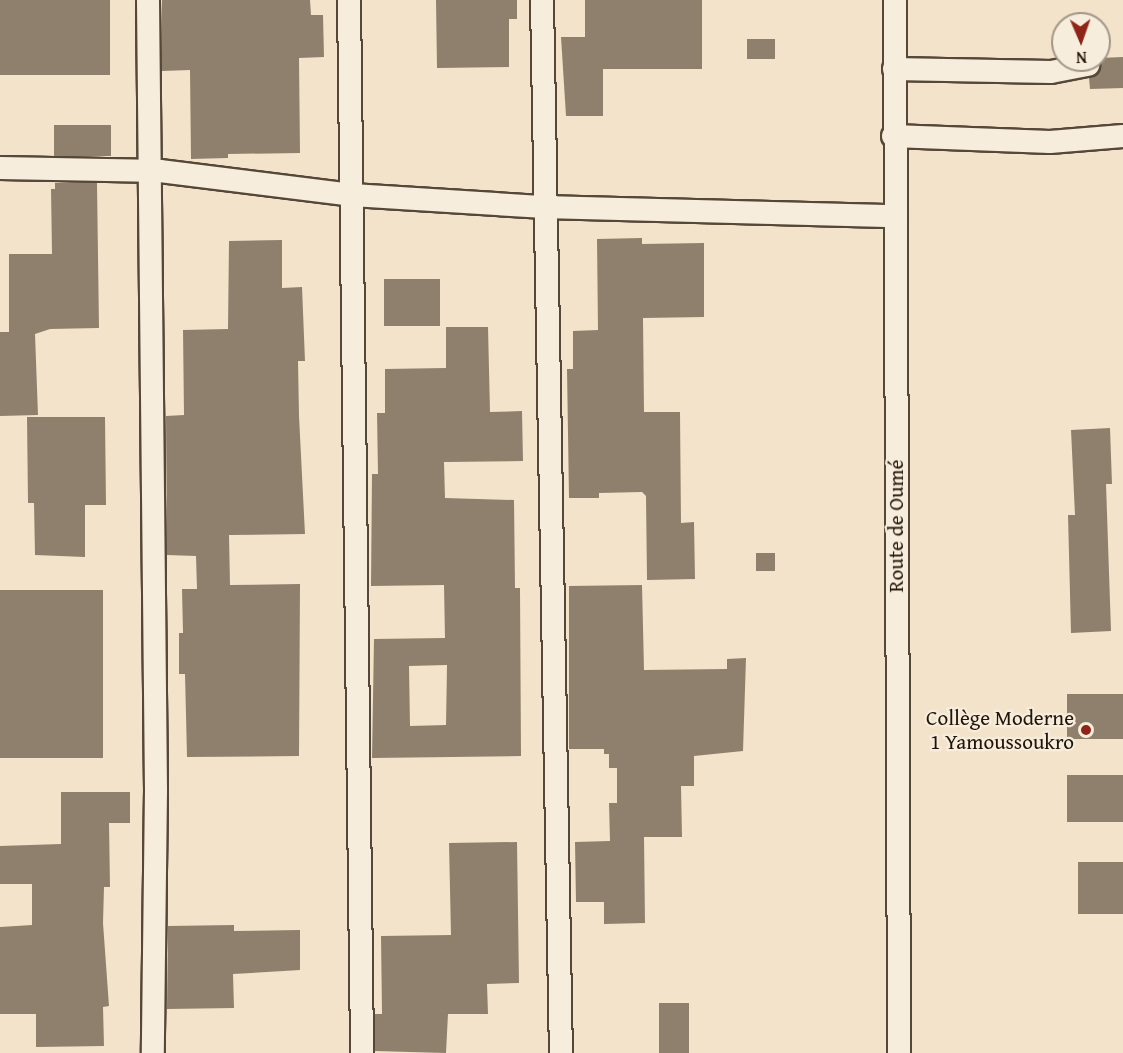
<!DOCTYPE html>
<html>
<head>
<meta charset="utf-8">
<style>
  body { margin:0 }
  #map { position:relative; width:1123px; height:1053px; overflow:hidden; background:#f2e3ca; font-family:"Gentium Book Plus",serif }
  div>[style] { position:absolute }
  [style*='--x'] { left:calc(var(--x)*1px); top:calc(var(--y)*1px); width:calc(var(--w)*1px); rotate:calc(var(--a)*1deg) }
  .building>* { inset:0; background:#8e806d; transform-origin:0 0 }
  .roads { filter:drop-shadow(2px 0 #564838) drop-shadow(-2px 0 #564838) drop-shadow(0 2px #564838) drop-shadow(0 -2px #564838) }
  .minor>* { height:22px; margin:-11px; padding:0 11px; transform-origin:11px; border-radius:11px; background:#f7eddd }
  .dots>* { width:16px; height:16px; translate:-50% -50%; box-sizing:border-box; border:3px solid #f7eddd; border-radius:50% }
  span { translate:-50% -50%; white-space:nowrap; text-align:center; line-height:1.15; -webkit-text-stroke:4.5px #f7eddd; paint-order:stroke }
  .street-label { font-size:21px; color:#221408 }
  .poi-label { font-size:21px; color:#221408 }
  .right { translate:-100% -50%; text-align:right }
  .north { position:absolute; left:1051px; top:12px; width:60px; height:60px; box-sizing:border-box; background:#f7eddd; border:2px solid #a29688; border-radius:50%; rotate:178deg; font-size:16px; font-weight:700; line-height:24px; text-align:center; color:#221408 }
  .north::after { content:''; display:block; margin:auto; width:21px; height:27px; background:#8f2418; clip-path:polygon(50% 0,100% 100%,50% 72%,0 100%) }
</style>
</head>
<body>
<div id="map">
  <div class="building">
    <i style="left:0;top:0;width:110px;height:75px"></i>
    <i style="clip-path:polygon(162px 0,310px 0,311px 15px,323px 15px,324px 57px,299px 58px,300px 153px,228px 154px,228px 158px,191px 159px,190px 70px,162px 71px)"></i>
    <i style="clip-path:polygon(436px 0,517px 0,517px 19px,509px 19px,509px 67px,437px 68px)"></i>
    <i style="clip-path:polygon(585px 0,702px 0,702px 69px,603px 69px,603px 116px,566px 116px,561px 37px,585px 37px)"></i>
    <i style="left:775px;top:39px;width:20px;height:28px;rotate:90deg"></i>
    <i style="clip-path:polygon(1123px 57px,1123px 88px,1090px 89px,1089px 78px,1101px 69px,1099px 58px)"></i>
    <i style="left:54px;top:125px;width:57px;height:31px"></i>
    <i style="clip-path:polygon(55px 183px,97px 183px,99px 328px,50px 329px,35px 334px,38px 415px,0 416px,0 332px,9px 332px,9px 254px,52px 254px,51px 189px,55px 189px)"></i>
    <i style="clip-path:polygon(642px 238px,642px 244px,704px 243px,704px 317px,643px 318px,644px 412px,680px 412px,681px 523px,694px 522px,695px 579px,647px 580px,646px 496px,642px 492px,599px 493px,599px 498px,569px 498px,567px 369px,573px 369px,573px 331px,598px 330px,597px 239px)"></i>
    <i style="clip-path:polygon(282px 240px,282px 288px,302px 287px,305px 361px,298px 361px,299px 416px,305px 534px,229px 535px,230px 585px,300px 584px,299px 756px,187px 757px,185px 674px,179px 674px,179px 633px,183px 633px,182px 589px,197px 589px,196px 556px,167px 555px,166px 416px,184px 415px,183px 330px,228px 329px,229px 241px)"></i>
    <i style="left:440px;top:279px;width:47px;height:56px;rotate:90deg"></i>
    <i style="clip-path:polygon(evenodd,446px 327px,488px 327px,490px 412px,522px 411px,523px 461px,444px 462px,445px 498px,514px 500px,515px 588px,520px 588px,521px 756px,372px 758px,374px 639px,445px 638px,444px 585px,371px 586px,372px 474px,378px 474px,377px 413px,385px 413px,385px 369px,446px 368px,446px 327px,447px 665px,446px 725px,410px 726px,409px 666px,447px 665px)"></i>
    <i style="clip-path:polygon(27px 417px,105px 417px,106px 505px,85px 505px,85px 557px,35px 555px,34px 503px,28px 503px)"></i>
    <i style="clip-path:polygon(1110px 428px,1112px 484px,1106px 484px,1111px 631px,1071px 633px,1068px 515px,1075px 515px,1071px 430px)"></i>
    <i style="left:756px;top:553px;width:19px;height:18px"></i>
    <i style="clip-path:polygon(642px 585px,644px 670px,727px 669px,727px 659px,746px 658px,743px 751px,694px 756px,694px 786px,681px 786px,682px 837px,644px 837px,645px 923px,604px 924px,604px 902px,576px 902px,575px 842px,610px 841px,609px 803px,617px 803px,617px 768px,609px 768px,609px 754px,604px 754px,604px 749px,569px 749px,569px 586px)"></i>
    <i style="left:0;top:590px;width:103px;height:168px"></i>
    <i style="left:1123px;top:694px;width:45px;height:56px;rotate:90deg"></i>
    <i style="left:1123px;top:775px;width:47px;height:56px;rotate:90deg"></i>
    <i style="clip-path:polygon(61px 792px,130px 792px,130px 823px,109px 823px,110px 887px,104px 887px,103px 923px,109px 1006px,103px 1007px,104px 1046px,36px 1047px,36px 1014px,0 1014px,0 927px,32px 925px,32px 884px,0 884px,0 846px,61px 844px)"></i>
    <i style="clip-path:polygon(517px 842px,519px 983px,487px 984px,488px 1014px,448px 1014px,446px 1053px,375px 1051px,375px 1014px,382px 1014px,381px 936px,451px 935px,449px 843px)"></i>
    <i style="left:1078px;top:862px;width:45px;height:52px"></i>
    <i style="clip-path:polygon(234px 925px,234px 931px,300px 930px,300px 970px,233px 974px,234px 1008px,167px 1009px,168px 926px)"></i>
    <i style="left:659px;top:1003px;width:30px;height:50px"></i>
  </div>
  <div class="roads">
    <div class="minor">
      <i style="--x:148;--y:0;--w:790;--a:89.42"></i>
      <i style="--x:156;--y:790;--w:263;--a:90.7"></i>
      <i style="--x:349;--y:0;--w:1053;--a:89.29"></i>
      <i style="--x:542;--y:0;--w:1053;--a:88.97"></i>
      <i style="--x:895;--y:0;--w:1053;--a:89.78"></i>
      <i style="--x:894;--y:69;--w:157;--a:1.1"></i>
      <i style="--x:1051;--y:72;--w:38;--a:-11"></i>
      <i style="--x:893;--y:136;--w:157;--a:2.2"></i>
      <i style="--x:1050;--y:142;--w:73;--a:-4.7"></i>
      <i style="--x:0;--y:168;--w:160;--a:1.1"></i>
      <i style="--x:160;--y:171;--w:193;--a:7.1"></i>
      <i style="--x:352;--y:195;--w:193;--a:3.6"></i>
      <i style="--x:545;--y:207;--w:349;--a:1.5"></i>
    </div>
  </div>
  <div class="dots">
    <i style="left:1086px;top:730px;background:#8f2418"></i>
  </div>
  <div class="street-label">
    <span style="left:896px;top:526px;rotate:-90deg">Route de Oumé</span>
  </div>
  <div class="poi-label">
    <span class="right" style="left:1074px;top:730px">Collège Moderne<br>1 Yamoussoukro</span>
  </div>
  <div class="north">N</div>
</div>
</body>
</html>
